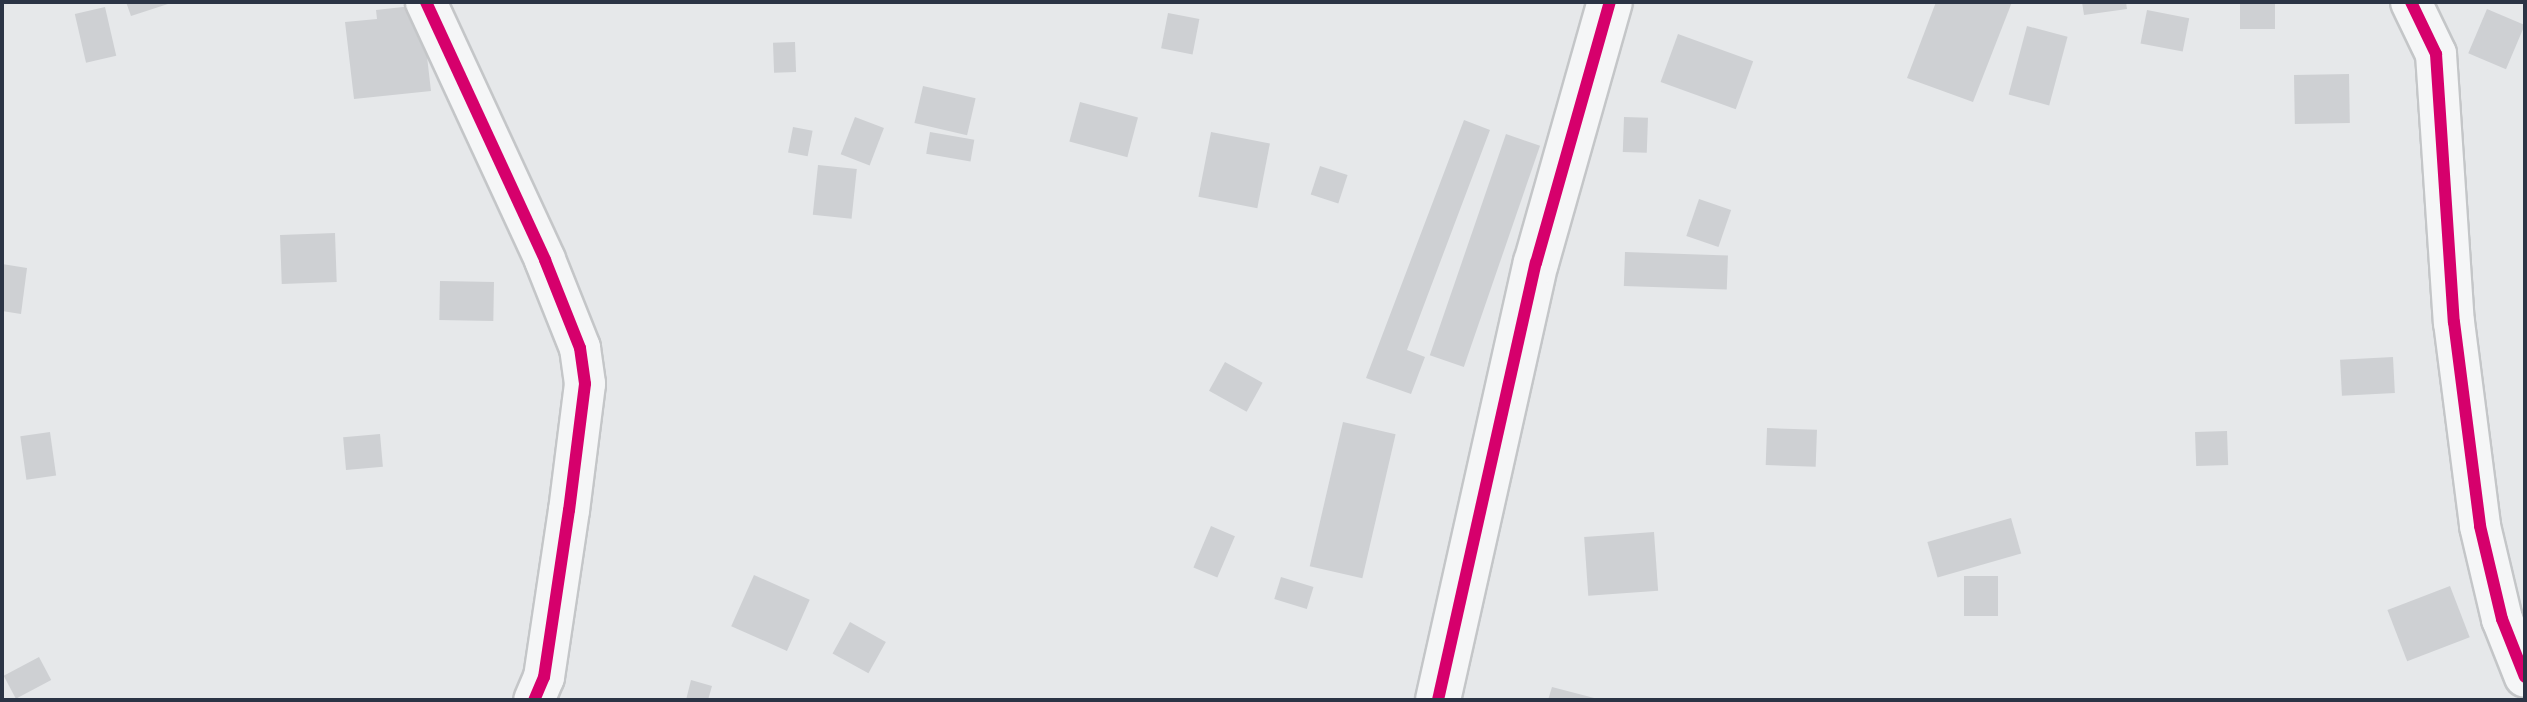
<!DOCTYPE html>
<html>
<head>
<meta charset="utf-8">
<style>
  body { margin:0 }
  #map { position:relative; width:2527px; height:702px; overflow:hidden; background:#e6e8ea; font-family:"DM Sans",sans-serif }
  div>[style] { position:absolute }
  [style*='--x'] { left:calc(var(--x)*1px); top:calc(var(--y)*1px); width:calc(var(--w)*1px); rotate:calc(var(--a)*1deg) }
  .building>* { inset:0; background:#ced0d3; transform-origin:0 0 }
  .roads { filter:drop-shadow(2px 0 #c4c6c8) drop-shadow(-2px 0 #c4c6c8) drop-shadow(0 2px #c4c6c8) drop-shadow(0 -2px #c4c6c8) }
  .minor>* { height:40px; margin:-20px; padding:0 20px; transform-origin:20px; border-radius:20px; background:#f5f6f7 }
  .tertiary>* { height:44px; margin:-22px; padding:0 22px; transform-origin:22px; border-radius:22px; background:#f5f6f7 }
  .cycleway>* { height:12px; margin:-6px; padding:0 6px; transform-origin:6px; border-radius:6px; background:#d6006c }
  span { translate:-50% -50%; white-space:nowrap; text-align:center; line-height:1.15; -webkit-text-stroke:8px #f4f6f9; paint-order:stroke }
  .frame { position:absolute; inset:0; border:4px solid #2b3445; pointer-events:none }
</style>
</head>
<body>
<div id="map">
  <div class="building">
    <i style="clip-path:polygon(126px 2px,171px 2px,171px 3px,131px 16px)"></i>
    <i style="clip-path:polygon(1936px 2px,2012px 2px,1973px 102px,1907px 78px)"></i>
    <i style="clip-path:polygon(2082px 2px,2126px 2px,2127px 9px,2084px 15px)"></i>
    <i style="left:2240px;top:2px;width:35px;height:27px"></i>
    <i style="clip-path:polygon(421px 5px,431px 91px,354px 99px,345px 22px,377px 19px,376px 10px)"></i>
    <i style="left:105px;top:7px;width:50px;height:31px;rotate:77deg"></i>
    <i style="left:2487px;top:9px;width:41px;height:48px;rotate:23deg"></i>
    <i style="left:2147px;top:10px;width:43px;height:34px;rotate:11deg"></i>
    <i style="left:1168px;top:13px;width:32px;height:36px;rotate:11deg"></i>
    <i style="left:2027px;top:26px;width:42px;height:71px;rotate:15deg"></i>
    <i style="left:1678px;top:34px;width:80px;height:51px;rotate:20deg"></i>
    <i style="left:795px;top:42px;width:30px;height:22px;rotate:88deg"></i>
    <i style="left:2349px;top:74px;width:49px;height:55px;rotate:89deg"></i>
    <i style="left:923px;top:86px;width:54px;height:38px;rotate:13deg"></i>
    <i style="left:1080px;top:102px;width:60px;height:41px;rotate:15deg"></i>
    <i style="left:855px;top:117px;width:31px;height:40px;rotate:21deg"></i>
    <i style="left:1624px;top:117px;width:24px;height:35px;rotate:2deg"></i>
    <i style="clip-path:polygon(1464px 120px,1490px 130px,1407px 350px,1425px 357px,1411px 394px,1366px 378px)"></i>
    <i style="left:793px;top:127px;width:20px;height:26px;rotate:11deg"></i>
    <i style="left:930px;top:132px;width:45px;height:22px;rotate:10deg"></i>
    <i style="left:1211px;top:132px;width:60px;height:66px;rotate:11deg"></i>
    <i style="left:1506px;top:134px;width:36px;height:234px;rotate:19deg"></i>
    <i style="left:818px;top:165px;width:39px;height:50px;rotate:6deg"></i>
    <i style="left:1320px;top:166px;width:29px;height:30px;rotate:18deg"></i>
    <i style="left:1699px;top:199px;width:34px;height:39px;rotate:19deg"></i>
    <i style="left:335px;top:233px;width:49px;height:55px;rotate:88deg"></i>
    <i style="left:1625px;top:252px;width:103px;height:34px;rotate:2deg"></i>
    <i style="clip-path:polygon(2px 264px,27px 268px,21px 314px,2px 311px)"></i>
    <i style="left:440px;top:281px;width:54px;height:39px;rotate:1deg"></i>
    <i style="left:2393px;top:357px;width:36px;height:53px;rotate:87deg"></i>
    <i style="left:1225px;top:362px;width:43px;height:33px;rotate:29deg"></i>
    <i style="left:1343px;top:422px;width:54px;height:148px;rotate:13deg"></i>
    <i style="left:1767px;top:428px;width:50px;height:37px;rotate:2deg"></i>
    <i style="left:2227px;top:431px;width:34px;height:32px;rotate:88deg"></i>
    <i style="left:50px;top:432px;width:44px;height:30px;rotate:82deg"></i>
    <i style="left:380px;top:434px;width:33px;height:37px;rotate:85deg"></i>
    <i style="left:2011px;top:518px;width:37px;height:87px;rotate:74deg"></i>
    <i style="left:1211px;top:526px;width:26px;height:45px;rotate:23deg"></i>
    <i style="left:1654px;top:532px;width:59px;height:70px;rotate:86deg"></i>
    <i style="left:754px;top:575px;width:61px;height:56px;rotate:24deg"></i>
    <i style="left:1964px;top:576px;width:34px;height:40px"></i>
    <i style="left:1281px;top:577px;width:34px;height:23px;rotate:17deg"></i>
    <i style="left:2450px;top:586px;width:55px;height:67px;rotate:69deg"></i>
    <i style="left:850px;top:622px;width:41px;height:36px;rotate:29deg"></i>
    <i style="left:39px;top:657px;width:26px;height:40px;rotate:62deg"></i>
    <i style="clip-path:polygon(691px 680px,712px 686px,708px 700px,686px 700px)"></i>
    <i style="clip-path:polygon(1552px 687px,1598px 699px,1597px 700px,1548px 700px)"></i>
  </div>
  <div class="roads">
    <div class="minor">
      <i style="--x:426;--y:2;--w:284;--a:65.2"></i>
      <i style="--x:545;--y:260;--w:95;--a:68.3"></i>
      <i style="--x:580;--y:348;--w:36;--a:82"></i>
      <i style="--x:585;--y:384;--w:127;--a:97.2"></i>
      <i style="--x:569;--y:510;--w:169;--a:98.5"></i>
      <i style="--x:544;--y:677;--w:25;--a:113"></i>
      <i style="--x:2411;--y:2;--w:58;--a:64.3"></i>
      <i style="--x:2436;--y:54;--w:269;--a:86.2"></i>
      <i style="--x:2454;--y:322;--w:206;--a:82.7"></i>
      <i style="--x:2480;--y:526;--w:96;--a:76.7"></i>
      <i style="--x:2502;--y:619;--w:62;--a:68.4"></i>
    </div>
    <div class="tertiary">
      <i style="--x:1438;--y:700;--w:448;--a:-77.4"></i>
      <i style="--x:1536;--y:263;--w:271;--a:-74.2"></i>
    </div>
  </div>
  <div class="cycleway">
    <i style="--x:426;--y:2;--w:284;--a:65.2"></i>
    <i style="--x:545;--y:260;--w:95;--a:68.3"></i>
    <i style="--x:580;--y:348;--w:36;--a:82"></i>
    <i style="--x:585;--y:384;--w:127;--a:97.2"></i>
    <i style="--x:569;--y:510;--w:169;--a:98.5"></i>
    <i style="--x:544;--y:677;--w:25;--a:113"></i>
    <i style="--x:2411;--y:2;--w:58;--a:64.3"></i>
    <i style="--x:2436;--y:54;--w:269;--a:86.2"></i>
    <i style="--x:2454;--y:322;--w:206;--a:82.7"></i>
    <i style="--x:2480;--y:526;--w:96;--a:76.7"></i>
    <i style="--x:2502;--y:619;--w:62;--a:68.4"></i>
    <i style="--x:1438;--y:700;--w:448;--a:-77.4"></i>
    <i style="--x:1536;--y:263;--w:271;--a:-74.2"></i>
  </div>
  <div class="frame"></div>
</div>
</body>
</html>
